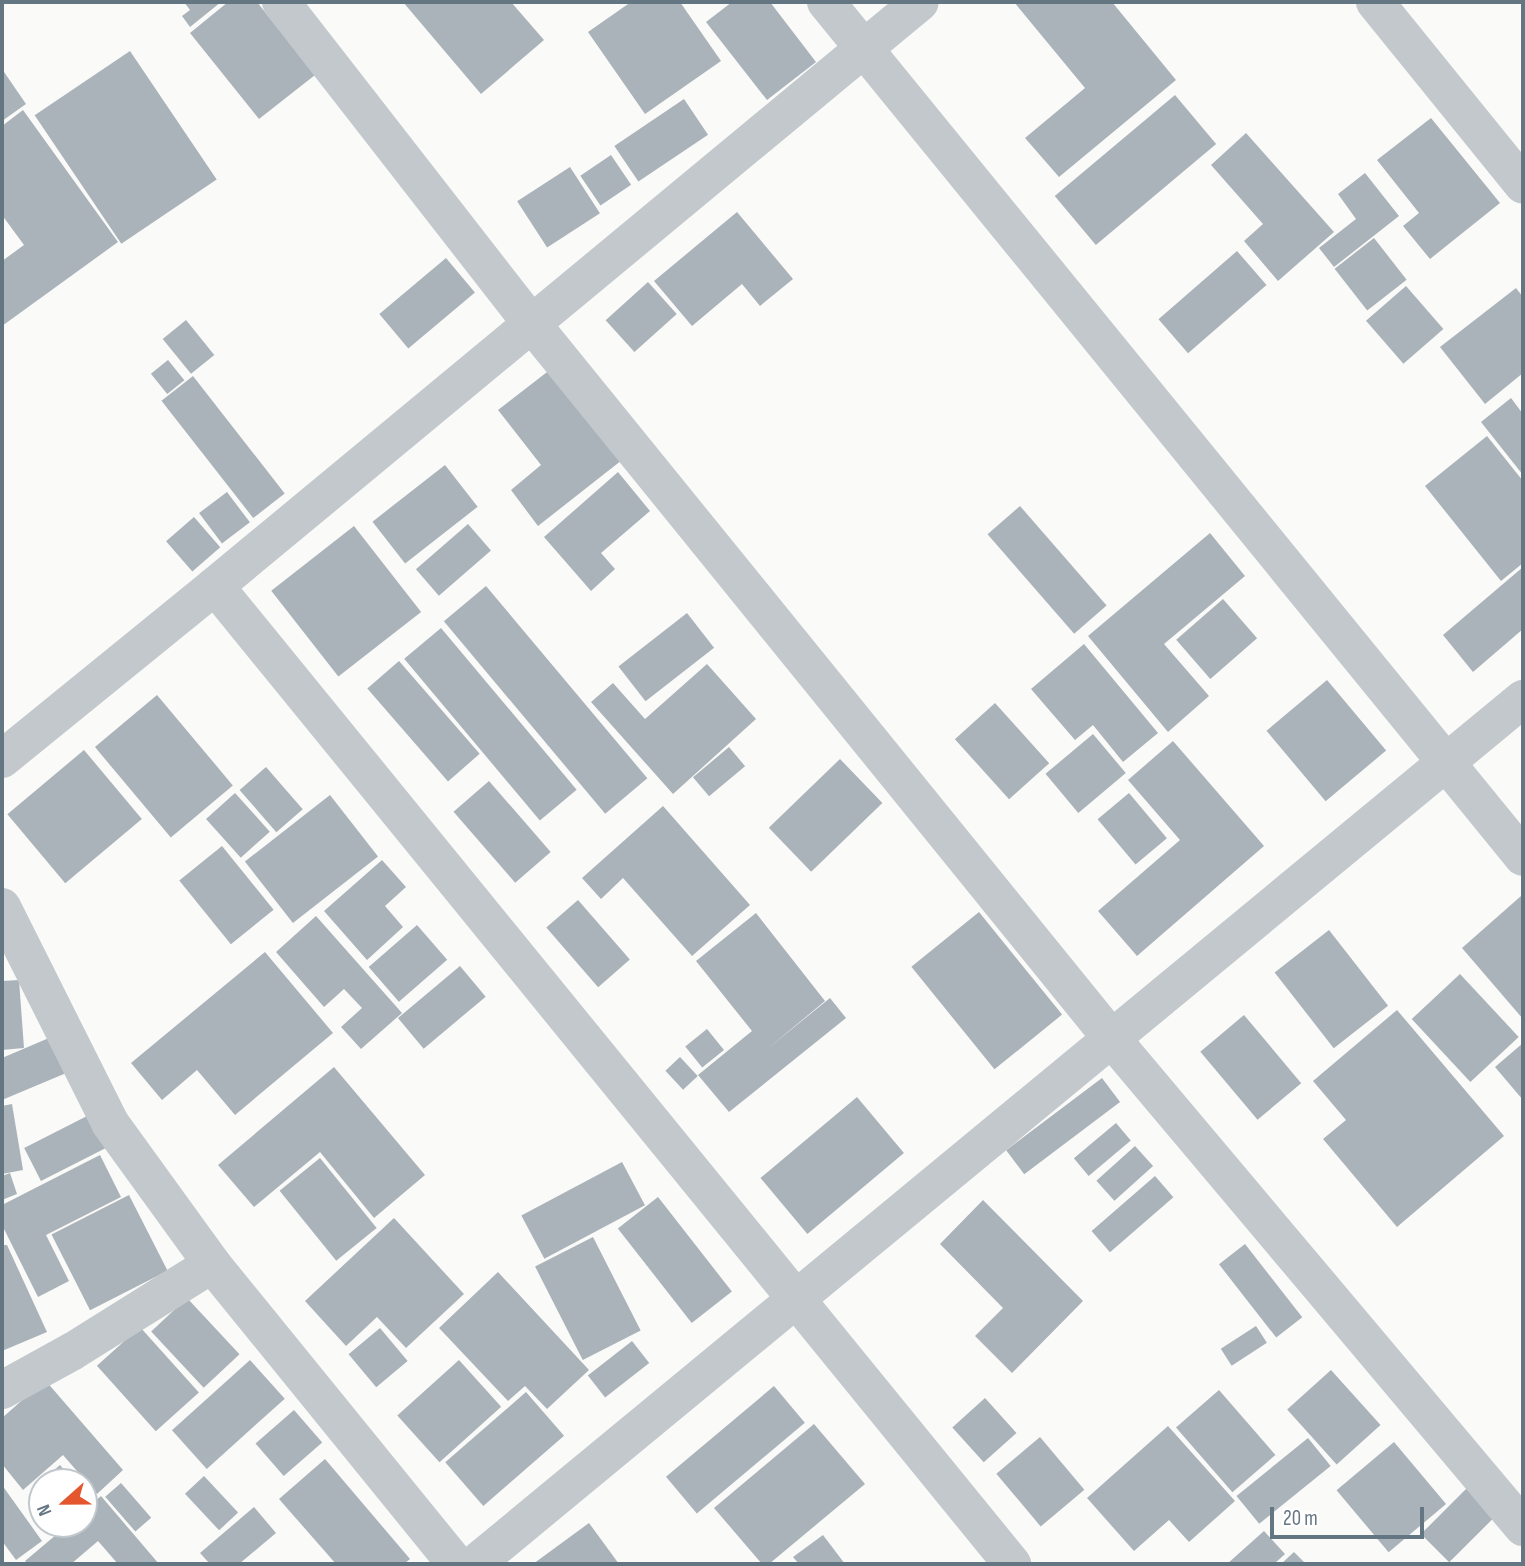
<!DOCTYPE html>
<html>
<head>
<meta charset="utf-8">
<style>
  body { margin:0 }
  #map { position:relative; width:1525px; height:1566px; overflow:hidden; background:#fafaf8; font-family:"Sofia Sans Condensed",sans-serif }
  div>[style] { position:absolute }
  [style*='--x'] { left:calc(var(--x)*1px); top:calc(var(--y)*1px); width:calc(var(--w)*1px); rotate:calc(var(--a)*1deg) }
  .building>* { inset:0; background:#aab3b9; transform-origin:0 0 }
  .minor>* { height:38px; margin:-19px; padding:0 19px; transform-origin:19px; border-radius:19px; background:#c3c8cc }
  span { translate:-50% -50%; white-space:nowrap; text-align:center; line-height:1.15; -webkit-text-stroke:7px #fff; paint-order:stroke }
  .frame { position:absolute; inset:0; border:4px solid #657683; pointer-events:none }
  .north { position:absolute; left:28px; top:1468px; width:70px; height:70px; box-sizing:border-box; background:#fff; border:2px solid #c1c8cd; border-radius:50%; rotate:249deg; font-size:19px; font-weight:700; line-height:28px; text-align:center; color:#657683 }
  .north::after { content:''; display:block; margin:auto; width:24px; height:32px; background:#e4572e; clip-path:polygon(50% 0,100% 100%,50% 72%,0 100%) }
  .scale { position:absolute; left:1270px; top:1507px; width:154px; height:32px; box-sizing:border-box; border:4px solid #657683; border-top:0; padding-left:9px; font-size:21px; line-height:24px; white-space:nowrap; color:#657683; -webkit-text-stroke:5px #fff; paint-order:stroke }
</style>
</head>
<body>
<div id="map">
  <div class="building">
    <i style="clip-path:polygon(184px 2px,221px 2px,190px 27px,182px 16px,190px 10px)"></i>
    <i style="clip-path:polygon(228px 2px,257px 2px,315px 75px,259px 119px,190px 33px)"></i>
    <i style="clip-path:polygon(403px 2px,511px 2px,544px 40px,481px 94px)"></i>
    <i style="clip-path:polygon(631px 2px,680px 2px,721px 61px,645px 114px,588px 32px)"></i>
    <i style="clip-path:polygon(732px 2px,770px 2px,816px 62px,767px 100px,706px 22px)"></i>
    <i style="clip-path:polygon(1014px 2px,1112px 2px,1176px 80px,1059px 177px,1025px 138px,1085px 88px)"></i>
    <i style="left:130px;top:51px;width:155px;height:115px;rotate:56deg"></i>
    <i style="clip-path:polygon(2px 69px,26px 104px,2px 121px)"></i>
    <i style="left:1175px;top:95px;width:64px;height:157px;rotate:50deg"></i>
    <i style="left:684px;top:99px;width:43px;height:84px;rotate:56deg"></i>
    <i style="clip-path:polygon(23px 110px,118px 242px,2px 326px,2px 261px,24px 245px,2px 215px,2px 126px)"></i>
    <i style="clip-path:polygon(1431px 118px,1500px 203px,1430px 259px,1403px 226px,1419px 213px,1377px 160px)"></i>
    <i style="clip-path:polygon(1246px 133px,1334px 232px,1278px 281px,1244px 241px,1263px 224px,1211px 165px)"></i>
    <i style="left:611px;top:155px;width:36px;height:37px;rotate:56deg"></i>
    <i style="left:570px;top:167px;width:55px;height:63px;rotate:57deg"></i>
    <i style="clip-path:polygon(1365px 173px,1399px 216px,1334px 267px,1319px 248px,1356px 219px,1338px 194px)"></i>
    <i style="clip-path:polygon(737px 212px,793px 279px,760px 306px,742px 284px,692px 326px,654px 281px)"></i>
    <i style="left:1374px;top:238px;width:53px;height:50px;rotate:52deg"></i>
    <i style="left:1237px;top:251px;width:45px;height:104px;rotate:49deg"></i>
    <i style="left:446px;top:258px;width:45px;height:87px;rotate:50deg"></i>
    <i style="left:648px;top:282px;width:43px;height:57px;rotate:48deg"></i>
    <i style="left:1406px;top:286px;width:57px;height:53px;rotate:49deg"></i>
    <i style="clip-path:polygon(1516px 288px,1523px 297px,1523px 373px,1485px 404px,1440px 347px)"></i>
    <i style="left:186px;top:320px;width:45px;height:30px;rotate:51deg"></i>
    <i style="left:168px;top:360px;width:26px;height:22px;rotate:51deg"></i>
    <i style="clip-path:polygon(551px 369px,622px 460px,538px 526px,511px 490px,541px 465px,498px 410px)"></i>
    <i style="left:193px;top:376px;width:149px;height:40px;rotate:52deg"></i>
    <i style="clip-path:polygon(1511px 398px,1523px 414px,1523px 475px,1481px 422px)"></i>
    <i style="clip-path:polygon(1487px 436px,1523px 481px,1523px 563px,1501px 581px,1425px 486px)"></i>
    <i style="left:445px;top:465px;width:53px;height:92px;rotate:52deg"></i>
    <i style="clip-path:polygon(618px 472px,650px 511px,601px 553px,615px 569px,591px 591px,544px 537px)"></i>
    <i style="left:227px;top:492px;width:38px;height:35px;rotate:53deg"></i>
    <i style="left:1020px;top:506px;width:132px;height:43px;rotate:49deg"></i>
    <i style="left:194px;top:517px;width:40px;height:37px;rotate:49deg"></i>
    <i style="left:468px;top:524px;width:35px;height:69px;rotate:49deg"></i>
    <i style="left:354px;top:526px;width:109px;height:105px;rotate:52deg"></i>
    <i style="clip-path:polygon(1210px 533px,1245px 576px,1164px 644px,1209px 696px,1168px 732px,1088px 636px)"></i>
    <i style="clip-path:polygon(1523px 567px,1523px 629px,1473px 672px,1443px 635px)"></i>
    <i style="left:486px;top:586px;width:251px;height:55px;rotate:50deg"></i>
    <i style="left:1223px;top:599px;width:52px;height:62px;rotate:49deg"></i>
    <i style="left:687px;top:613px;width:44px;height:87px;rotate:52deg"></i>
    <i style="left:441px;top:628px;width:211px;height:48px;rotate:50deg"></i>
    <i style="clip-path:polygon(1084px 644px,1158px 733px,1123px 762px,1093px 725px,1075px 740px,1031px 689px)"></i>
    <i style="left:399px;top:661px;width:123px;height:42px;rotate:49deg"></i>
    <i style="clip-path:polygon(707px 664px,756px 719px,673px 794px,591px 702px,613px 683px,645px 719px)"></i>
    <i style="left:1327px;top:680px;width:92px;height:79px;rotate:50deg"></i>
    <i style="left:157px;top:695px;width:118px;height:81px;rotate:50deg"></i>
    <i style="left:995px;top:703px;width:81px;height:54px;rotate:48deg"></i>
    <i style="left:1093px;top:734px;width:51px;height:62px;rotate:50deg"></i>
    <i style="clip-path:polygon(1173px 741px,1264px 846px,1137px 956px,1098px 911px,1180px 840px,1128px 780px)"></i>
    <i style="left:729px;top:747px;width:25px;height:47px;rotate:50deg"></i>
    <i style="left:84px;top:750px;width:90px;height:100px;rotate:50deg"></i>
    <i style="left:840px;top:759px;width:61px;height:99px;rotate:46deg"></i>
    <i style="left:266px;top:767px;width:56px;height:35px;rotate:49deg"></i>
    <i style="left:489px;top:781px;width:94px;height:47px;rotate:49deg"></i>
    <i style="left:235px;top:793px;width:52px;height:39px;rotate:48deg"></i>
    <i style="left:1129px;top:793px;width:59px;height:41px;rotate:50deg"></i>
    <i style="left:330px;top:795px;width:78px;height:108px;rotate:52deg"></i>
    <i style="clip-path:polygon(663px 806px,750px 905px,692px 956px,623px 878px,601px 899px,582px 878px)"></i>
    <i style="left:222px;top:846px;width:82px;height:55px;rotate:51deg"></i>
    <i style="clip-path:polygon(382px 860px,406px 887px,385px 906px,403px 927px,367px 960px,324px 911px)"></i>
    <i style="clip-path:polygon(1521px 896px,1523px 899px,1523px 1019px,1462px 948px)"></i>
    <i style="left:578px;top:900px;width:79px;height:42px;rotate:49deg"></i>
    <i style="left:979px;top:912px;width:132px;height:87px;rotate:51deg"></i>
    <i style="clip-path:polygon(756px 913px,825px 1001px,766px 1050px,830px 998px,846px 1018px,729px 1112px,698px 1075px,752px 1031px,696px 961px)"></i>
    <i style="clip-path:polygon(316px 916px,402px 1013px,361px 1049px,341px 1027px,362px 1008px,344px 989px,324px 1007px,276px 952px)"></i>
    <i style="left:417px;top:925px;width:46px;height:64px;rotate:49deg"></i>
    <i style="left:1329px;top:930px;width:96px;height:69px;rotate:52deg"></i>
    <i style="clip-path:polygon(265px 952px,333px 1033px,235px 1115px,197px 1070px,162px 1100px,131px 1063px)"></i>
    <i style="left:460px;top:966px;width:40px;height:81px;rotate:50deg"></i>
    <i style="left:1460px;top:974px;width:86px;height:66px;rotate:47deg"></i>
    <i style="clip-path:polygon(19px 980px,24px 1048px,2px 1050px,2px 981px)"></i>
    <i style="clip-path:polygon(1397px 1010px,1504px 1136px,1397px 1227px,1323px 1139px,1346px 1120px,1313px 1081px)"></i>
    <i style="left:1244px;top:1015px;width:89px;height:57px;rotate:50deg"></i>
    <i style="left:707px;top:1029px;width:27px;height:28px;rotate:51deg"></i>
    <i style="clip-path:polygon(56px 1035px,71px 1071px,2px 1100px,2px 1058px)"></i>
    <i style="clip-path:polygon(1523px 1043px,1523px 1100px,1495px 1067px)"></i>
    <i style="left:680px;top:1057px;width:26px;height:20px;rotate:47deg"></i>
    <i style="clip-path:polygon(334px 1067px,425px 1175px,374px 1218px,320px 1152px,254px 1207px,218px 1165px)"></i>
    <i style="left:1102px;top:1078px;width:30px;height:120px;rotate:53deg"></i>
    <i style="left:857px;top:1097px;width:73px;height:126px;rotate:50deg"></i>
    <i style="clip-path:polygon(12px 1104px,23px 1170px,2px 1174px,2px 1106px)"></i>
    <i style="left:91px;top:1114px;width:37px;height:75px;rotate:63deg"></i>
    <i style="left:1116px;top:1123px;width:23px;height:55px;rotate:50deg"></i>
    <i style="left:1135px;top:1146px;width:27px;height:52px;rotate:48deg"></i>
    <i style="clip-path:polygon(100px 1155px,121px 1197px,46px 1235px,69px 1281px,38px 1297px,2px 1225px,2px 1205px)"></i>
    <i style="left:320px;top:1158px;width:90px;height:52px;rotate:51deg"></i>
    <i style="left:622px;top:1162px;width:49px;height:114px;rotate:62deg"></i>
    <i style="clip-path:polygon(10px 1173px,17px 1194px,2px 1200px,2px 1176px)"></i>
    <i style="left:1155px;top:1176px;width:28px;height:84px;rotate:49deg"></i>
    <i style="left:129px;top:1195px;width:85px;height:87px;rotate:63deg"></i>
    <i style="left:658px;top:1197px;width:120px;height:51px;rotate:52deg"></i>
    <i style="clip-path:polygon(983px 1200px,1083px 1301px,1012px 1373px,975px 1336px,1003px 1308px,940px 1244px)"></i>
    <i style="clip-path:polygon(394px 1218px,464px 1294px,406px 1348px,377px 1317px,346px 1346px,305px 1301px)"></i>
    <i style="left:593px;top:1237px;width:105px;height:65px;rotate:63deg"></i>
    <i style="left:1245px;top:1244px;width:93px;height:33px;rotate:52deg"></i>
    <i style="clip-path:polygon(2px 1245px,7px 1245px,47px 1332px,2px 1351px)"></i>
    <i style="clip-path:polygon(498px 1272px,589px 1370px,547px 1409px,525px 1386px,508px 1401px,439px 1328px)"></i>
    <i style="left:187px;top:1298px;width:77px;height:49px;rotate:47deg"></i>
    <i style="left:1256px;top:1326px;width:20px;height:42px;rotate:57deg"></i>
    <i style="left:140px;top:1327px;width:88px;height:58px;rotate:48deg"></i>
    <i style="left:380px;top:1328px;width:43px;height:41px;rotate:50deg"></i>
    <i style="left:632px;top:1341px;width:28px;height:56px;rotate:52deg"></i>
    <i style="left:250px;top:1360px;width:52px;height:105px;rotate:48deg"></i>
    <i style="left:459px;top:1360px;width:63px;height:83px;rotate:48deg"></i>
    <i style="left:1331px;top:1370px;width:74px;height:59px;rotate:48deg"></i>
    <i style="clip-path:polygon(45px 1380px,123px 1470px,97px 1494px,63px 1455px,23px 1490px,2px 1464px,2px 1418px)"></i>
    <i style="left:774px;top:1386px;width:48px;height:141px;rotate:50deg"></i>
    <i style="left:1219px;top:1390px;width:86px;height:57px;rotate:49deg"></i>
    <i style="left:526px;top:1392px;width:58px;height:107px;rotate:49deg"></i>
    <i style="left:985px;top:1398px;width:47px;height:44px;rotate:48deg"></i>
    <i style="left:294px;top:1410px;width:43px;height:51px;rotate:49deg"></i>
    <i style="clip-path:polygon(814px 1424px,865px 1484px,769px 1564px,762px 1564px,714px 1508px)"></i>
    <i style="clip-path:polygon(1168px 1426px,1235px 1501px,1189px 1542px,1169px 1520px,1134px 1551px,1087px 1498px)"></i>
    <i style="left:1040px;top:1437px;width:69px;height:57px;rotate:50deg"></i>
    <i style="left:1308px;top:1438px;width:36px;height:92px;rotate:51deg"></i>
    <i style="left:1394px;top:1442px;width:81px;height:75px;rotate:50deg"></i>
    <i style="clip-path:polygon(325px 1459px,410px 1559px,404px 1564px,336px 1564px,279px 1499px)"></i>
    <i style="clip-path:polygon(60px 1465px,74px 1482px,49px 1482px,45px 1478px)"></i>
    <i style="left:204px;top:1476px;width:50px;height:26px;rotate:47deg"></i>
    <i style="left:121px;top:1483px;width:46px;height:21px;rotate:49deg"></i>
    <i style="clip-path:polygon(2px 1485px,42px 1541px,16px 1560px,2px 1541px)"></i>
    <i style="left:1469px;top:1486px;width:40px;height:68px;rotate:45deg"></i>
    <i style="clip-path:polygon(101px 1496px,159px 1564px,118px 1564px,98px 1541px,71px 1564px,28px 1564px,25px 1561px,69px 1524px,84px 1524px,84px 1511px)"></i>
    <i style="clip-path:polygon(254px 1507px,276px 1533px,239px 1564px,210px 1564px,200px 1553px)"></i>
    <i style="clip-path:polygon(589px 1523px,619px 1564px,533px 1564px)"></i>
    <i style="clip-path:polygon(1264px 1531px,1285px 1554px,1274px 1564px,1227px 1564px)"></i>
    <i style="clip-path:polygon(823px 1535px,845px 1564px,799px 1564px,793px 1557px)"></i>
    <i style="clip-path:polygon(1294px 1552px,1306px 1564px,1281px 1564px)"></i>
  </div>
  <div class="minor">
    <i style="--x:281;--y:2;--w:408;--a:52.1"></i>
    <i style="--x:532;--y:324;--w:921;--a:50.95"></i>
    <i style="--x:1112;--y:1039;--w:638;--a:49.9"></i>
    <i style="--x:826;--y:2;--w:1103;--a:50.81"></i>
    <i style="--x:1375;--y:2;--w:235;--a:51"></i>
    <i style="--x:215;--y:586;--w:1262;--a:50.82"></i>
    <i style="--x:2;--y:759;--w:274;--a:-39.1"></i>
    <i style="--x:215;--y:586;--w:915;--a:-39.64"></i>
    <i style="--x:2;--y:907;--w:241;--a:63.4"></i>
    <i style="--x:110;--y:1123;--w:174;--a:54.1"></i>
    <i style="--x:212;--y:1264;--w:387;--a:50.9"></i>
    <i style="--x:2;--y:1390;--w:81;--a:-28.8"></i>
    <i style="--x:73;--y:1351;--w:164;--a:-32"></i>
    <i style="--x:475;--y:1564;--w:1359;--a:-39.54"></i>
  </div>
  <div class="frame"></div>
  <div class="north">N</div>
  <div class="scale">20 m</div>
</div>
</body>
</html>
